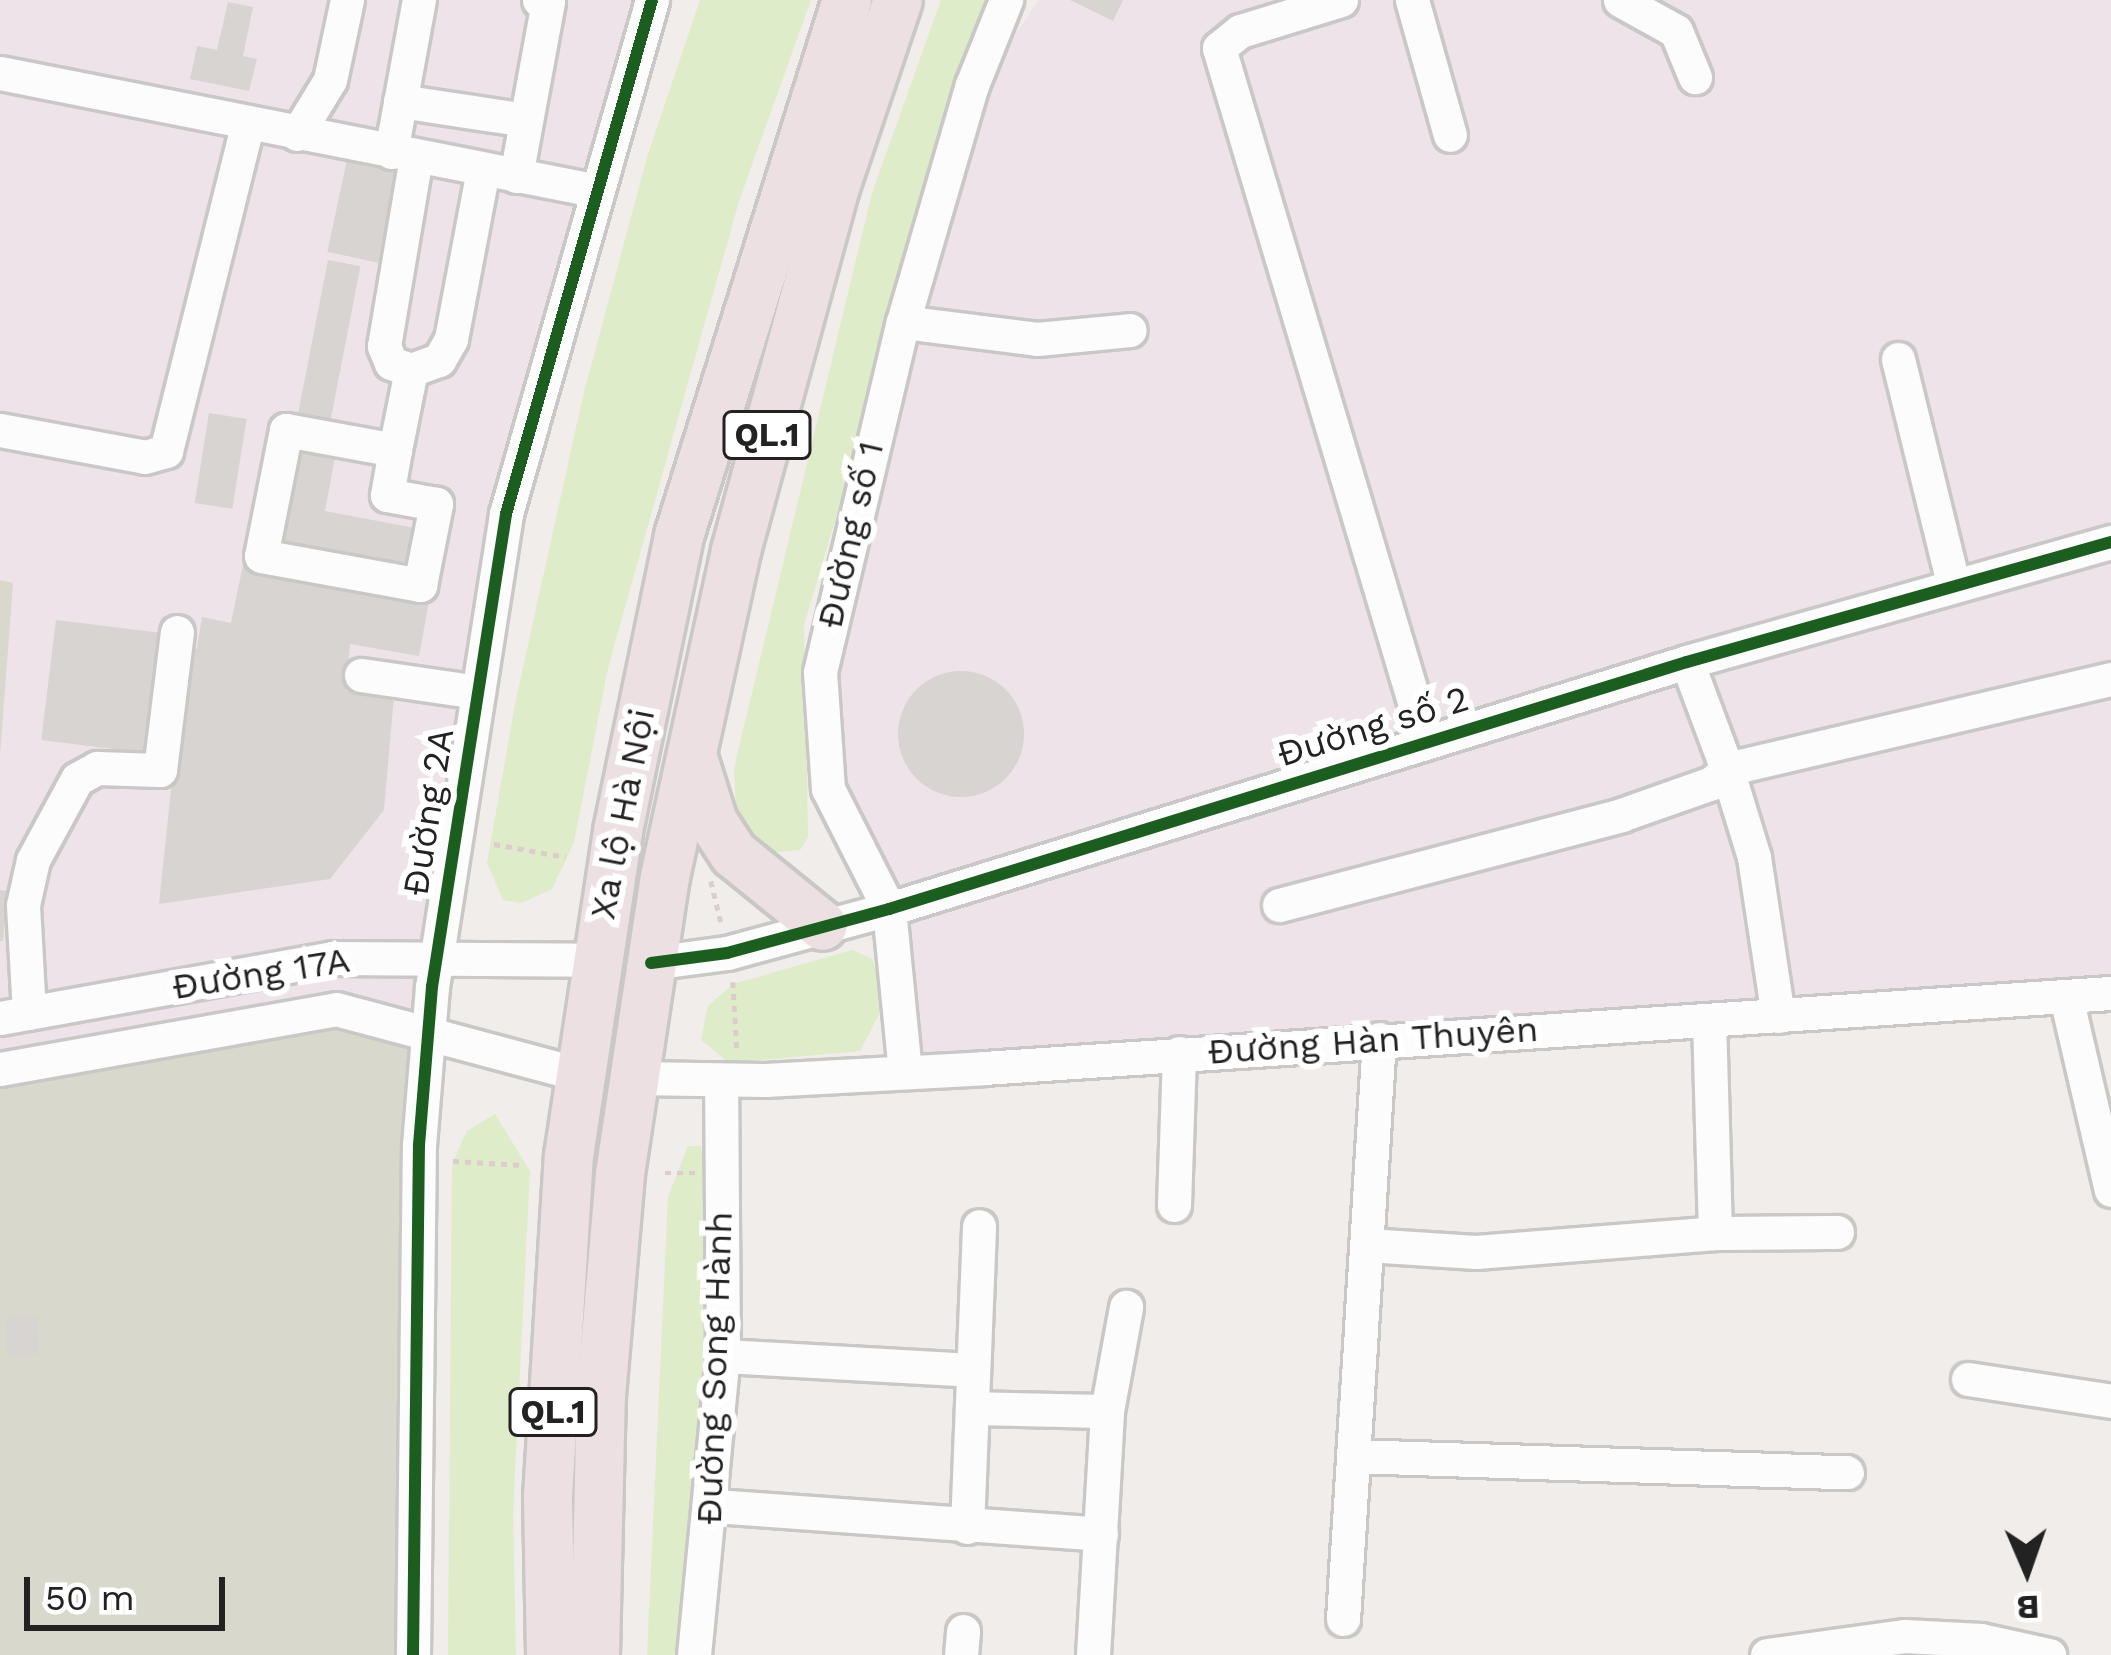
<!DOCTYPE html>
<html>
<head>
<meta charset="utf-8">
<style>
  body { margin:0 }
  #map { position:relative; width:2111px; height:1655px; overflow:hidden; background:#f0edea; font-family:"Work Sans",sans-serif }
  div>[style] { position:absolute }
  [style*='--x'] { left:calc(var(--x)*1px); top:calc(var(--y)*1px); width:calc(var(--w)*1px); rotate:calc(var(--a)*1deg) }
  .industrial>* { inset:0; background:#ede3e9 }
  .construction>* { inset:0; background:#d9d8cc }
  .grass>* { inset:0; background:#deecc9 }
  .building>* { inset:0; background:#d7d4d1; transform-origin:0 0 }
  .round { border-radius:50% }
  .path>* { height:4.5px; margin-top:-2.25px; transform-origin:0; background:repeating-linear-gradient(90deg,#dccdcc 0 6px,transparent 0 12px) }
  .roads { filter:drop-shadow(3px 0 #c9c8c6) drop-shadow(-3px 0 #c9c8c6) drop-shadow(0 3px #c9c8c6) drop-shadow(0 -3px #c9c8c6) }
  .minor>* { height:33px; margin:-16.5px; padding:0 16.5px; transform-origin:16.5px; border-radius:16.5px; background:#fdfcfc }
  .highway>* { height:48px; margin:-24px; padding:0 24px; transform-origin:24px; border-radius:24px; background:#ece0e2 }
  .cycleway>* { height:12px; margin:-6px; padding:0 6px; transform-origin:6px; border-radius:6px; background:#1b5e20 }
  span { translate:-50% -50%; white-space:nowrap; text-align:center; line-height:1.15; -webkit-text-stroke:12px #fff; paint-order:stroke }
  .shield-label span { padding:3px 9px; background:#fff; border:3px solid; border-radius:9px; -webkit-text-stroke-width:0 }
  .shield-label { font-size:33px; color:#222; font-weight:700 }
  .street-label { font-size:36px; color:#222 }
  .north { position:absolute; left:1967px; top:1511px; width:120px; height:120px; -webkit-text-stroke:9px #fff; paint-order:stroke; rotate:178deg; font-size:33px; font-weight:700; line-height:48px; text-align:center; color:#222 }
  .north::after { content:''; display:block; margin:auto; width:42px; height:54px; background:#222; clip-path:polygon(50% 0,100% 100%,50% 72%,0 100%) }
  .scale { position:absolute; left:24px; top:1577px; width:201px; height:54px; box-sizing:border-box; border:6px solid #222; border-top:0; padding-left:15px; font-size:36px; line-height:42px; white-space:nowrap; color:#222; -webkit-text-stroke:9px #fff; paint-order:stroke }
</style>
</head>
<body>
<div id="map">
  <div class="industrial">
    <i style="clip-path:polygon(0 0,635px 0,495px 493px,414px 1005px,403px 1144px,398px 1655px,0 1655px)"></i>
    <i style="clip-path:polygon(1039px 0,2111px 0,2111px 977px,912px 1056px,837px 786px,829px 674px,981px 86px)"></i>
  </div>
  <div class="construction">
    <i style="clip-path:polygon(0 580px,13px 583px,0 756px)"></i>
    <i style="clip-path:polygon(336px 1018px,412px 1036px,403px 1144px,398px 1655px,0 1655px,0 1078px)"></i>
  </div>
  <div class="grass">
    <i style="clip-path:polygon(700px 0,811px 0,739px 201px,608px 668px,574px 842px,552px 889px,521px 903px,503px 900px,487px 863px,515px 704px,583px 396px,648px 154px)"></i>
    <i style="clip-path:polygon(941px 0,990px 0,804px 625px,808px 837px,800px 850px,777px 852px,751px 844px,736px 814px,734px 768px,872px 193px)"></i>
    <i style="clip-path:polygon(852px 950px,872px 959px,887px 999px,860px 1051px,729px 1063px,701px 1040px,708px 1006px,733px 984px)"></i>
    <i style="clip-path:polygon(495px 1114px,530px 1171px,513px 1512px,516px 1655px,448px 1655px,452px 1164px,467px 1131px)"></i>
    <i style="clip-path:polygon(688px 1146px,701px 1146px,705px 1165px,705px 1377px,679px 1655px,647px 1655px,668px 1197px)"></i>
  </div>
  <div class="building">
    <i style="clip-path:polygon(1070px 0,1123px 0,1113px 21px)"></i>
    <i style="clip-path:polygon(228px 2px,253px 7px,243px 56px,257px 59px,249px 91px,190px 79px,197px 46px,217px 50px)"></i>
    <i style="left:348px;top:155px;width:52px;height:99px;rotate:12deg"></i>
    <i style="left:328px;top:260px;width:33px;height:158px;rotate:11deg"></i>
    <i style="left:209px;top:413px;width:38px;height:91px;rotate:9deg"></i>
    <i style="clip-path:polygon(294px 450px,335px 457px,325px 511px,415px 528px,408px 567px,277px 543px)"></i>
    <i style="clip-path:polygon(243px 565px,429px 601px,419px 656px,350px 644px,346px 691px,394px 695px,384px 810px,330px 879px,159px 904px,186px 647px,197px 649px,202px 617px,231px 623px)"></i>
    <i style="left:56px;top:620px;width:109px;height:121px;rotate:7deg"></i>
    <i class="round" style="left:898px;top:671px;width:126px;height:126px"></i>
    <i style="clip-path:polygon(0 890px,8px 891px,3px 941px,0 941px)"></i>
    <i style="left:37px;top:1317px;width:37px;height:31px;rotate:88deg"></i>
  </div>
  <div class="path">
    <i style="--x:494;--y:844;--w:73;--a:10.2"></i>
    <i style="--x:711;--y:881;--w:42;--a:76.3"></i>
    <i style="--x:733;--y:982;--w:67;--a:86.6"></i>
    <i style="--x:453;--y:1161;--w:69;--a:3.3"></i>
    <i style="--x:665;--y:1173;--w:30;--a:0"></i>
  </div>
  <div class="roads">
    <div class="minor">
      <i style="--x:1341;--y:0;--w:106;--a:162.9"></i>
      <i style="--x:1240;--y:31;--w:27;--a:141"></i>
      <i style="--x:1219;--y:48;--w:724;--a:73.39"></i>
      <i style="--x:1412;--y:0;--w:140;--a:74.3"></i>
      <i style="--x:1620;--y:0;--w:64;--a:29"></i>
      <i style="--x:1676;--y:31;--w:50;--a:67.6"></i>
      <i style="--x:0;--y:73;--w:604;--a:11.16"></i>
      <i style="--x:400;--y:101;--w:127;--a:8.6"></i>
      <i style="--x:297;--y:134;--w:63;--a:-58.6"></i>
      <i style="--x:330;--y:80;--w:82;--a:-78"></i>
      <i style="--x:391;--y:152;--w:155;--a:-79.6"></i>
      <i style="--x:416;--y:157;--w:192;--a:99.6"></i>
      <i style="--x:384;--y:346;--w:18;--a:68"></i>
      <i style="--x:391;--y:363;--w:21;--a:19"></i>
      <i style="--x:411;--y:370;--w:30;--a:-20"></i>
      <i style="--x:439;--y:360;--w:24;--a:-60"></i>
      <i style="--x:451;--y:339;--w:172;--a:-79.3"></i>
      <i style="--x:516;--y:176;--w:178;--a:-79.6"></i>
      <i style="--x:548;--y:1;--w:9;--a:-174"></i>
      <i style="--x:903;--y:322;--w:135;--a:7.2"></i>
      <i style="--x:1037;--y:339;--w:93;--a:-5.5"></i>
      <i style="--x:1898;--y:359;--w:231;--a:76.2"></i>
      <i style="--x:0;--y:430;--w:147;--a:10.5"></i>
      <i style="--x:145;--y:457;--w:22;--a:-16"></i>
      <i style="--x:166;--y:451;--w:336;--a:-76"></i>
      <i style="--x:395;--y:450;--w:111;--a:-169.6"></i>
      <i style="--x:286;--y:430;--w:128;--a:101.2"></i>
      <i style="--x:261;--y:556;--w:162;--a:10.3"></i>
      <i style="--x:420;--y:585;--w:83;--a:-78.8"></i>
      <i style="--x:436;--y:504;--w:50;--a:-169.6"></i>
      <i style="--x:387;--y:495;--w:46;--a:-79.9"></i>
      <i style="--x:395;--y:450;--w:82;--a:-78.7"></i>
      <i style="--x:361;--y:675;--w:118;--a:8.3"></i>
      <i style="--x:1279;--y:905;--w:354;--a:-14.7"></i>
      <i style="--x:1621;--y:815;--w:96;--a:-19.4"></i>
      <i style="--x:1712;--y:783;--w:21;--a:-43"></i>
      <i style="--x:1727;--y:769;--w:114;--a:-110.5"></i>
      <i style="--x:651;--y:963;--w:77;--a:-7.5"></i>
      <i style="--x:727;--y:953;--w:168;--a:-15.2"></i>
      <i style="--x:889;--y:909;--w:835;--a:-17.2"></i>
      <i style="--x:1687;--y:662;--w:441;--a:-15.8"></i>
      <i style="--x:2066;--y:997;--w:198;--a:76.9"></i>
      <i style="--x:29;--y:1013;--w:108;--a:-93.2"></i>
      <i style="--x:23;--y:905;--w:46;--a:-77.5"></i>
      <i style="--x:33;--y:860;--w:92;--a:-61.5"></i>
      <i style="--x:77;--y:779;--w:23;--a:-29"></i>
      <i style="--x:97;--y:768;--w:63;--a:1.8"></i>
      <i style="--x:160;--y:770;--w:139;--a:-83"></i>
      <i style="--x:1778;--y:1016;--w:161;--a:-98.6"></i>
      <i style="--x:1754;--y:857;--w:92;--a:-107.1"></i>
      <i style="--x:1727;--y:769;--w:394;--a:-13.2"></i>
      <i style="--x:0;--y:1018;--w:337;--a:-10.2"></i>
      <i style="--x:332;--y:958;--w:264;--a:0.4"></i>
      <i style="--x:0;--y:1069;--w:341;--a:-10.1"></i>
      <i style="--x:336;--y:1009;--w:252;--a:15"></i>
      <i style="--x:905;--y:1072;--w:164;--a:-95.6"></i>
      <i style="--x:889;--y:909;--w:135;--a:-116.9"></i>
      <i style="--x:828;--y:789;--w:117;--a:-93.9"></i>
      <i style="--x:820;--y:672;--w:360;--a:-76.7"></i>
      <i style="--x:903;--y:322;--w:247;--a:-73.8"></i>
      <i style="--x:972;--y:85;--w:92;--a:-68.2"></i>
      <i style="--x:634;--y:1078;--w:131;--a:0.9"></i>
      <i style="--x:765;--y:1080;--w:219;--a:-3.1"></i>
      <i style="--x:984;--y:1068;--w:1129;--a:-3.81"></i>
      <i style="--x:1174;--y:1205;--w:152;--a:-88.1"></i>
      <i style="--x:1715;--y:1233;--w:122;--a:-0.5"></i>
      <i style="--x:1367;--y:1245;--w:109;--a:3.7"></i>
      <i style="--x:1476;--y:1252;--w:240;--a:-4.5"></i>
      <i style="--x:1715;--y:1233;--w:213;--a:-91.6"></i>
      <i style="--x:723;--y:1356;--w:250;--a:3.2"></i>
      <i style="--x:1968;--y:1379;--w:145;--a:8.7"></i>
      <i style="--x:972;--y:1408;--w:135;--a:1.3"></i>
      <i style="--x:1353;--y:1456;--w:494;--a:1.9"></i>
      <i style="--x:714;--y:1506;--w:388;--a:4.1"></i>
      <i style="--x:967;--y:1527;--w:301;--a:-87.7"></i>
      <i style="--x:1343;--y:1619;--w:581;--a:-86.45"></i>
      <i style="--x:413;--y:1655;--w:510;--a:-89.33"></i>
      <i style="--x:419;--y:1145;--w:159;--a:-85.3"></i>
      <i style="--x:432;--y:987;--w:479;--a:-81.1"></i>
      <i style="--x:506;--y:514;--w:534;--a:-74.14"></i>
      <i style="--x:694;--y:1655;--w:300;--a:-84.5"></i>
      <i style="--x:723;--y:1356;--w:276;--a:-90.4"></i>
      <i style="--x:961;--y:1655;--w:24;--a:-85"></i>
      <i style="--x:1093;--y:1655;--w:244;--a:-86.7"></i>
      <i style="--x:1107;--y:1411;--w:106;--a:-79.6"></i>
      <i style="--x:1767;--y:1655;--w:138;--a:-7.9"></i>
      <i style="--x:1904;--y:1636;--w:77;--a:3"></i>
      <i style="--x:1981;--y:1640;--w:70;--a:12.4"></i>
    </div>
    <div class="highway">
      <i style="--x:692;--y:755;--w:70;--a:72.6"></i>
      <i style="--x:713;--y:822;--w:38;--a:57"></i>
      <i style="--x:734;--y:854;--w:114;--a:39"></i>
      <i style="--x:551;--y:1655;--w:158;--a:-91.1"></i>
      <i style="--x:548;--y:1497;--w:342;--a:-86.5"></i>
      <i style="--x:569;--y:1156;--w:329;--a:-81.4"></i>
      <i style="--x:618;--y:831;--w:301;--a:-78.3"></i>
      <i style="--x:679;--y:536;--w:562;--a:-72.6"></i>
      <i style="--x:595;--y:1655;--w:259;--a:-88.7"></i>
      <i style="--x:601;--y:1396;--w:223;--a:-85.1"></i>
      <i style="--x:620;--y:1174;--w:300;--a:-81.4"></i>
      <i style="--x:665;--y:877;--w:334;--a:-77.7"></i>
      <i style="--x:736;--y:551;--w:374;--a:-74.8"></i>
      <i style="--x:834;--y:190;--w:200;--a:-71.4"></i>
    </div>
  </div>
  <div class="cycleway">
    <i style="--x:651;--y:963;--w:77;--a:-7.5"></i>
    <i style="--x:727;--y:953;--w:168;--a:-15.2"></i>
    <i style="--x:889;--y:909;--w:835;--a:-17.2"></i>
    <i style="--x:1687;--y:662;--w:441;--a:-15.8"></i>
    <i style="--x:413;--y:1655;--w:510;--a:-89.33"></i>
    <i style="--x:419;--y:1145;--w:159;--a:-85.3"></i>
    <i style="--x:432;--y:987;--w:479;--a:-81.1"></i>
    <i style="--x:506;--y:514;--w:534;--a:-74.14"></i>
  </div>
  <div class="shield-label">
    <span style="left:767px;top:435px">QL.1</span>
    <span style="left:553px;top:1412px">QL.1</span>
  </div>
  <div class="street-label">
    <span style="left:851px;top:535px;rotate:-77deg">Đường số 1</span>
    <span style="left:1373px;top:727px;rotate:-17deg">Đường số 2</span>
    <span style="left:429px;top:812px;rotate:-81deg">Đường 2A</span>
    <span style="left:623px;top:814px;rotate:-79deg">Xa lộ Hà Nội</span>
    <span style="left:261px;top:974px;rotate:-9deg">Đường 17A</span>
    <span style="left:1373px;top:1041px;rotate:-4deg">Đường Hàn Thuyên</span>
    <span style="left:715px;top:1368px;rotate:-88deg">Đường Song Hành</span>
  </div>
  <div class="north">B</div>
  <div class="scale">50 m</div>
</div>
</body>
</html>
